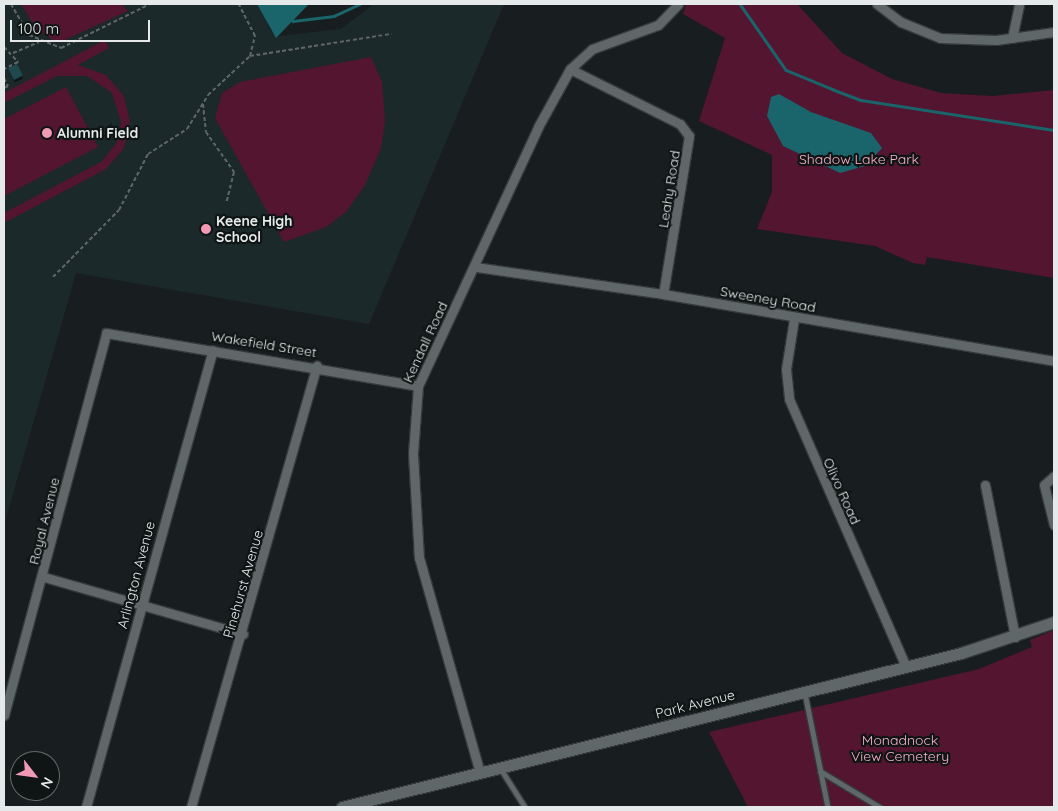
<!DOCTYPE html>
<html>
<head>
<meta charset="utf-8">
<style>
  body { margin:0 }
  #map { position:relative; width:1058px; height:811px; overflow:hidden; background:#181e1f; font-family:Quicksand,sans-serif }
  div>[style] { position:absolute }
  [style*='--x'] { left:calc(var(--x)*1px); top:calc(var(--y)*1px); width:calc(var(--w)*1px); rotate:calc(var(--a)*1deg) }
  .built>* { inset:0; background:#1b292b }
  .green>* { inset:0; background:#53152f }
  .water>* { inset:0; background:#1a646b }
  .shadow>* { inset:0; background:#0007; transform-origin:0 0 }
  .stream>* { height:2.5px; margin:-1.25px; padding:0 1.25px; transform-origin:1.25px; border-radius:1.25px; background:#1a646b }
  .building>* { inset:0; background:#1f494d; transform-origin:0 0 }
  .path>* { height:2px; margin-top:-1px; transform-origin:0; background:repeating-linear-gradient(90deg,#606566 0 4px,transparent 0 6.5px) }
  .roads { filter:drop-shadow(1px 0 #363a3a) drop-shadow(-1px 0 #363a3a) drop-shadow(0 1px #363a3a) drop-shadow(0 -1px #363a3a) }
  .service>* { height:4.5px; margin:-2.25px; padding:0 2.25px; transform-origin:2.25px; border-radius:2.25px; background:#5f6768 }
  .minor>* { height:9px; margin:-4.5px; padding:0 4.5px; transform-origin:4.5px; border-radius:4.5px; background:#5f6768 }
  .tertiary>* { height:11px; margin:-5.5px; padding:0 5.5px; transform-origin:5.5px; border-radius:5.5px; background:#5f6768 }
  .dots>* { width:14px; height:14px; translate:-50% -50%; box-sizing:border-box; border:2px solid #0f1515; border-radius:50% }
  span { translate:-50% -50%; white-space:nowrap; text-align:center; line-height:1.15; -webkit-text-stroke:4.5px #0f1515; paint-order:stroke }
  .poi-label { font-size:14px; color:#e5e9e9; font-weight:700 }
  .left { translate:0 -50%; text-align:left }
  .park-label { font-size:14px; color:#fab2c8 }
  .street-label { font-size:14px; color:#e5e9e9 }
  .frame { position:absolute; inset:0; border:5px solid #e5e9e9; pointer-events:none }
  .north { position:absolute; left:10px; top:751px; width:50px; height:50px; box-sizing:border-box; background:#0f1515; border:1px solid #656a6a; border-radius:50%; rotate:120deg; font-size:14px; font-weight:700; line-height:20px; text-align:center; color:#e5e9e9 }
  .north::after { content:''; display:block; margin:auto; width:18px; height:22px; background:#f09ab6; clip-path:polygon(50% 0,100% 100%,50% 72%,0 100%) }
  .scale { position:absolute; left:10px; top:20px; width:140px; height:22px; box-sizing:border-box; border:2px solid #e5e9e9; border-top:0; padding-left:6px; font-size:15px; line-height:18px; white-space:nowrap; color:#e5e9e9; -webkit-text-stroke:4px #0f1515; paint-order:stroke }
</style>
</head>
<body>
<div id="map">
  <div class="built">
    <i style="clip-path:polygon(4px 4px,260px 4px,270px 30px,278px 36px,341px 29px,374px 4px,504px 4px,369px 324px,76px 273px,4px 525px)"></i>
  </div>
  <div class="green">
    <i style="clip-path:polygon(21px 4px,122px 4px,128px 11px,58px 43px,36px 29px)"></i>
    <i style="clip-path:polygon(686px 4px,797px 4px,842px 53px,892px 79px,941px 93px,992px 96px,1054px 90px,1054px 278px,927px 257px,925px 265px,913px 263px,875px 246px,757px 229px,772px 192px,772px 155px,699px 121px,725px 38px,683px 14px)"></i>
    <i style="clip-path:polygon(105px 40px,109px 48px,78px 65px,106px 75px,124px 96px,130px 122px,124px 148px,106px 169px,4px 223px,4px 213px,101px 162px,116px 144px,121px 122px,112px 93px,87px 76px,57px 76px,4px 103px,4px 93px)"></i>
    <i style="clip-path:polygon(371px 57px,382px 82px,385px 121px,381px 149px,365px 185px,346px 212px,326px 227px,284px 242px,215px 118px,222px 93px,240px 82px)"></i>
    <i style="clip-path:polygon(66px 87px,98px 147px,4px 196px,4px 119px)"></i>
    <i style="clip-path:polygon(1054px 630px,1054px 807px,748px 807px,709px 732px,979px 669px,1032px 647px,1030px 640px)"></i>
  </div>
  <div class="water">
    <i style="clip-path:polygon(257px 4px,309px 4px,276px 38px)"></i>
    <i style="clip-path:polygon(779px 94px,811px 112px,871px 133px,882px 148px,865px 166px,840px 173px,783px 146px,767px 116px,771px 97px)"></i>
  </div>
  <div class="shadow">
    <i style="left:17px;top:66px;width:14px;height:9px;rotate:65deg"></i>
  </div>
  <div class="stream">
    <i style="--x:740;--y:4;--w:80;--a:55.1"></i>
    <i style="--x:786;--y:70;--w:50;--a:22.4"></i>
    <i style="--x:832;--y:89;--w:31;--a:21"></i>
    <i style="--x:861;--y:100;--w:195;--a:8.8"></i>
    <i style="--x:289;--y:17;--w:6;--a:45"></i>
    <i style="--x:293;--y:21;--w:41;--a:-7"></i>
    <i style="--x:334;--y:16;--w:29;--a:-25"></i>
  </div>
  <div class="building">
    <i style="left:17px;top:64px;width:13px;height:10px;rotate:63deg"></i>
  </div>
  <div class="path">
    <i style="--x:11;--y:4;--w:36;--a:60"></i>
    <i style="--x:29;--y:35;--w:35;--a:22"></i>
    <i style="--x:61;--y:48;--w:99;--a:-26.3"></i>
    <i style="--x:4;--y:47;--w:21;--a:47"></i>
    <i style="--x:18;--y:62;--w:16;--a:153"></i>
    <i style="--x:13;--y:53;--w:28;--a:-23"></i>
    <i style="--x:250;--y:56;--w:143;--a:-8.9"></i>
    <i style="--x:4;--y:78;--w:9;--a:63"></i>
    <i style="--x:8;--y:86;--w:4;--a:153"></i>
    <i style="--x:203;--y:104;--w:28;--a:84"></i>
    <i style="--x:206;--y:132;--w:49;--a:55"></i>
    <i style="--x:234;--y:172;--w:32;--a:104"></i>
    <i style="--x:53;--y:277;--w:94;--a:-45.4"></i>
    <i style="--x:119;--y:210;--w:63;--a:-62.6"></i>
    <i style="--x:148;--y:154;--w:46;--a:-32.7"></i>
    <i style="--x:187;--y:129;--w:40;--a:-58"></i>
    <i style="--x:208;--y:95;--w:57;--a:-42.9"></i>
    <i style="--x:250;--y:56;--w:21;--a:-76"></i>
    <i style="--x:255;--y:36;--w:36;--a:-117"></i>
  </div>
  <div class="roads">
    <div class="service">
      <i style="--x:805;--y:693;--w:116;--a:78.6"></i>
      <i style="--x:501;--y:769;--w:45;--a:57.7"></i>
      <i style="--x:820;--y:771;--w:70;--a:31"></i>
    </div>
    <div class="minor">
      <i style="--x:877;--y:4;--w:30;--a:37"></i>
      <i style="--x:901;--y:22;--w:42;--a:22.3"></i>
      <i style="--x:940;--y:38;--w:56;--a:2"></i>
      <i style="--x:996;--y:40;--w:59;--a:-7.9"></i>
      <i style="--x:1012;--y:38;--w:35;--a:-78"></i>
      <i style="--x:570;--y:69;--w:123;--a:26.6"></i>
      <i style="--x:680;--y:124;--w:15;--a:53"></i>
      <i style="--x:689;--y:136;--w:160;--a:99.3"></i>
      <i style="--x:476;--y:267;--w:189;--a:8.2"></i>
      <i style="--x:663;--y:294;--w:397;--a:9.7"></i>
      <i style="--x:794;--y:319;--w:51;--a:99.1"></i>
      <i style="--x:786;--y:369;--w:30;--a:84"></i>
      <i style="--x:789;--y:399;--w:292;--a:66.4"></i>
      <i style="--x:1054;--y:476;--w:13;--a:138"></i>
      <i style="--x:1044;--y:485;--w:41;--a:76"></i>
      <i style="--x:985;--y:485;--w:155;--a:78.8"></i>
      <i style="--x:44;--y:577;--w:207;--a:16"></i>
      <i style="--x:4;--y:715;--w:395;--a:-75"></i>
      <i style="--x:106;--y:333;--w:316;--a:9.6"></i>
      <i style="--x:480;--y:773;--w:223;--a:-105.8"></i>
      <i style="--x:419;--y:558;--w:105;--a:-93.3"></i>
      <i style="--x:413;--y:453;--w:67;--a:-85.7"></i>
      <i style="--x:418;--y:386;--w:285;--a:-65.1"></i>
      <i style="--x:538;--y:127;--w:66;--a:-61.1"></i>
      <i style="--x:570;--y:69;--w:30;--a:-42"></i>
      <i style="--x:592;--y:49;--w:70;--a:-20"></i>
      <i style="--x:658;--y:25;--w:29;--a:-46"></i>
      <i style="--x:86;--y:807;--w:474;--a:-74.5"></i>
      <i style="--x:191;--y:807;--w:459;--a:-74.1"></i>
    </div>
    <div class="tertiary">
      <i style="--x:342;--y:807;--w:638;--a:-13.97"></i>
      <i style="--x:961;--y:653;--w:98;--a:-18.4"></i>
    </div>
  </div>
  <div class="dots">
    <i style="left:47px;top:133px;background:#f09ab6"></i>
    <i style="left:206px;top:229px;background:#f09ab6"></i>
  </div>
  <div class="poi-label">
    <span class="left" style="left:57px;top:133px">Alumni Field</span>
    <span class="left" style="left:216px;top:229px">Keene High<br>School</span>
  </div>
  <div class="park-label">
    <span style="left:859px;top:159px">Shadow Lake Park</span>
    <span style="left:900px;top:748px">Monadnock<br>View Cemetery</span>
  </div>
  <div class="street-label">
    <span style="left:669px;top:189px;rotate:-81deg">Leahy Road</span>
    <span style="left:768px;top:299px;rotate:10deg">Sweeney Road</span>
    <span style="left:425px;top:342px;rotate:-65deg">Kendall Road</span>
    <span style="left:264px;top:344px;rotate:9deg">Wakefield Street</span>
    <span style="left:842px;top:491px;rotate:66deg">Olivo Road</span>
    <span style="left:44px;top:521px;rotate:-76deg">Royal Avenue</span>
    <span style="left:136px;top:575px;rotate:-75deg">Arlington Avenue</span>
    <span style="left:243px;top:584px;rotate:-74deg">Pinehurst Avenue</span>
    <span style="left:695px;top:704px;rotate:-14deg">Park Avenue</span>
  </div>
  <div class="frame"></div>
  <div class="north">N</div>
  <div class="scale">100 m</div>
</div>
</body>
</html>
